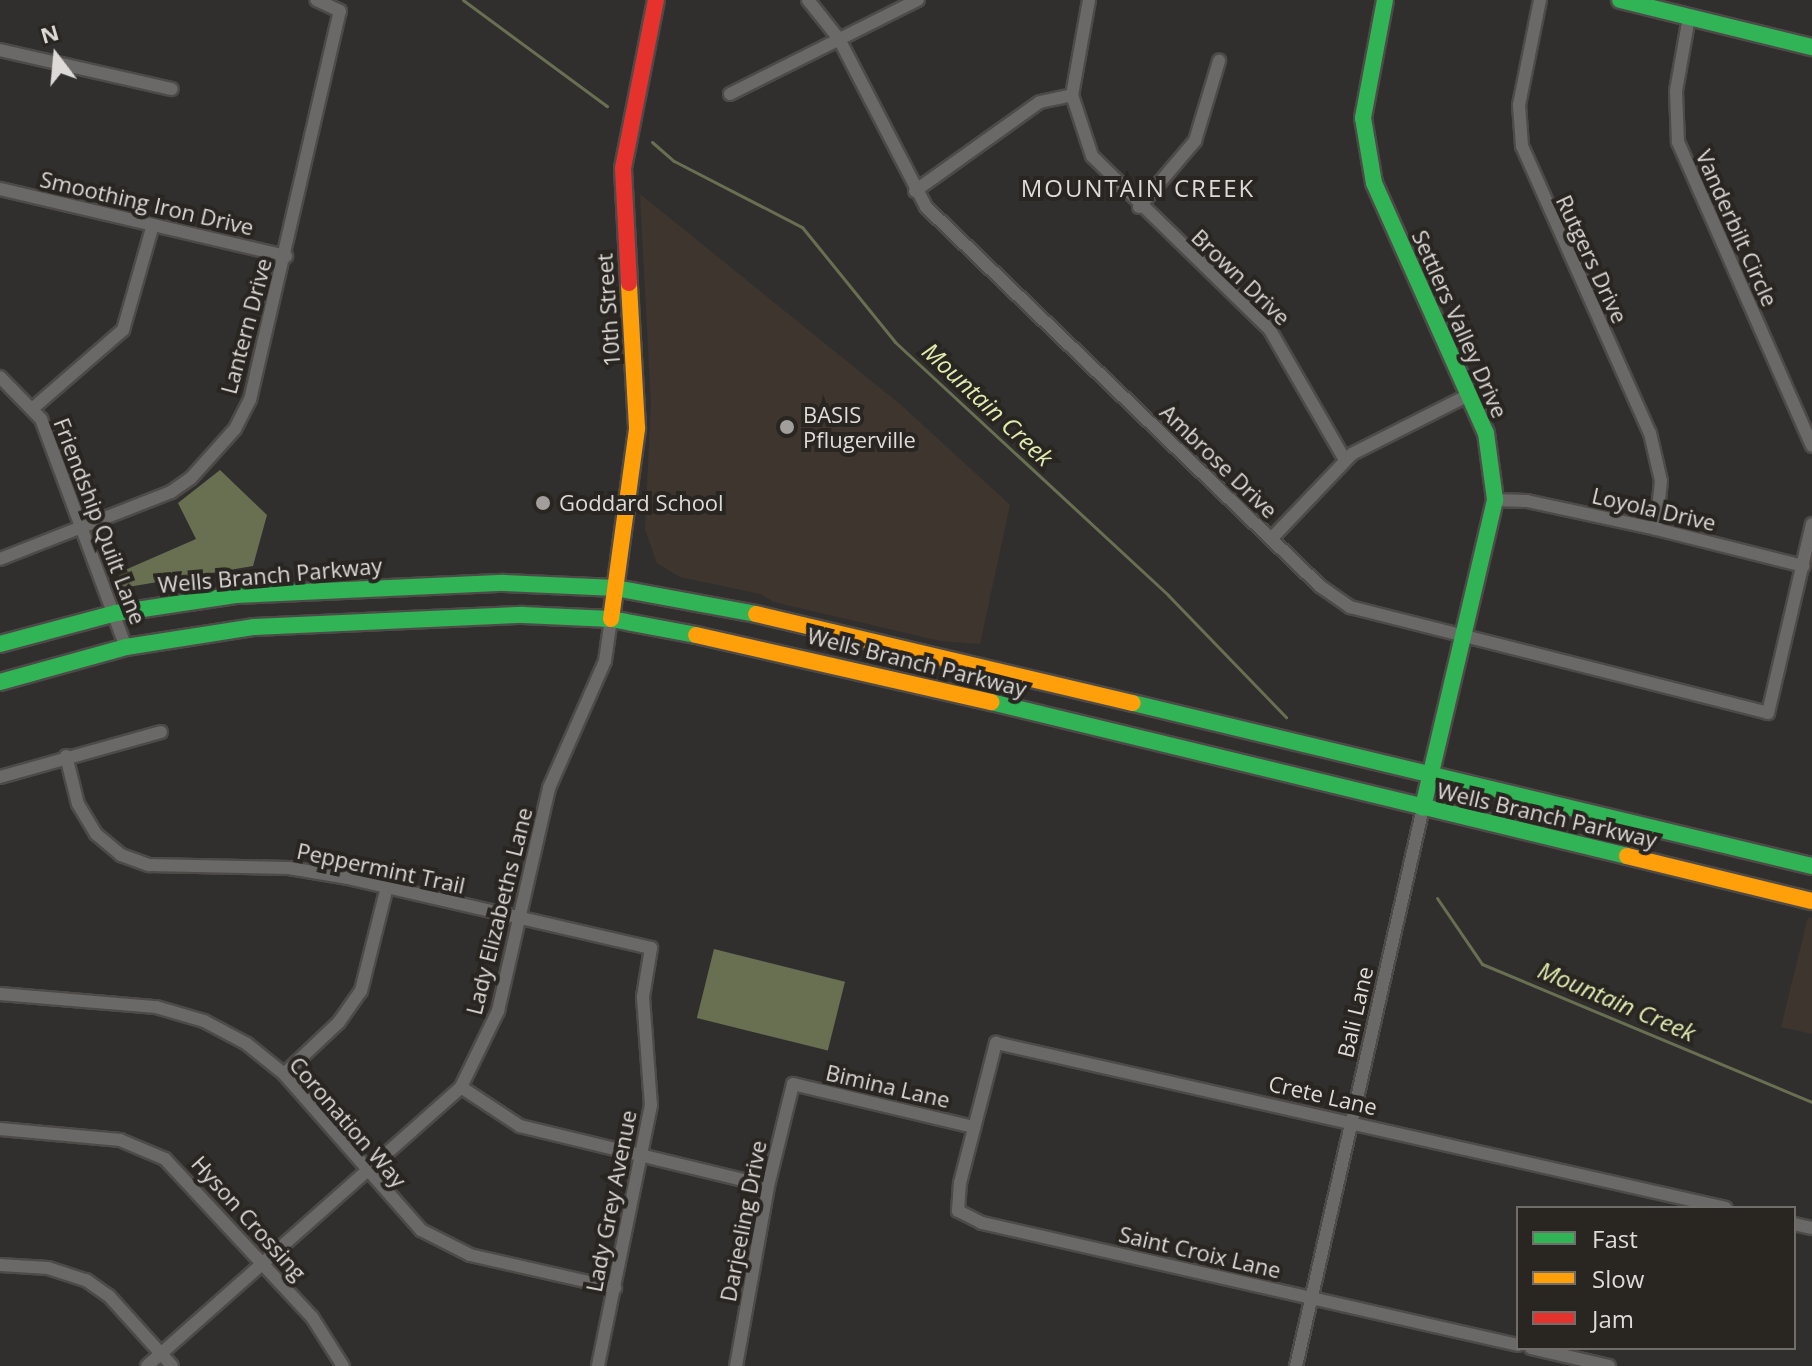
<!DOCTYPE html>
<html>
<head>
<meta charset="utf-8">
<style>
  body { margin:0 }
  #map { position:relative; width:1812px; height:1366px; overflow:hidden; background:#312f2d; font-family:"Open Sans",sans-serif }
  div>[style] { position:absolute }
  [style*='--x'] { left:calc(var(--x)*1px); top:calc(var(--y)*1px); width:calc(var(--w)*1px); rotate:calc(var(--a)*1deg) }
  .built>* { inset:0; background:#3e352f }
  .water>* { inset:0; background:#696f51; transform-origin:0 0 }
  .stream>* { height:3px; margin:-1.5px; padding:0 1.5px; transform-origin:1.5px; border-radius:1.5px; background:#696f51 }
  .roads { filter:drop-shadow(2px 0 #4d4a48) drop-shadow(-2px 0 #4d4a48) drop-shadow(0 2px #4d4a48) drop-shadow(0 -2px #4d4a48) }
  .street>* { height:12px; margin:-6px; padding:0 6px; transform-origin:6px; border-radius:6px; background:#6b6967 }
  .fast>* { height:16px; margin:-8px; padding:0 8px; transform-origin:8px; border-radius:8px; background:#30b455 }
  .slow>* { height:16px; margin:-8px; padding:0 8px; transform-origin:8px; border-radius:8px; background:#ff9f0a }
  .jam>* { height:16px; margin:-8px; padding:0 8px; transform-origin:8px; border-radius:8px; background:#e5322d }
  .dots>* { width:22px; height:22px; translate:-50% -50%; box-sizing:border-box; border:4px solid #292521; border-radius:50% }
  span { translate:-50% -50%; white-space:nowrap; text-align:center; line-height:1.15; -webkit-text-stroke:8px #292521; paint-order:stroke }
  .street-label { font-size:22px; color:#dedad8 }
  .poi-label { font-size:22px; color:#dedad8 }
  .left { translate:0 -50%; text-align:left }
  .neighbourhood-label { font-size:24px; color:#dedad8; letter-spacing:2px }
  .water-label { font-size:24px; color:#e1ebb0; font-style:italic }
  .legend { position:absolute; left:1516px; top:1206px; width:280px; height:144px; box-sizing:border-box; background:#292521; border:2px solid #716d6a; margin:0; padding:10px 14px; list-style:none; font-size:24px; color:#dedad8 }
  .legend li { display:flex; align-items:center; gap:16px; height:40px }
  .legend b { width:40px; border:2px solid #716d6a }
  .north { position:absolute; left:16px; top:16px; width:80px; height:80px; -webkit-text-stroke:6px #292521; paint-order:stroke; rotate:344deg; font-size:22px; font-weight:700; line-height:32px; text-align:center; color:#dedad8 }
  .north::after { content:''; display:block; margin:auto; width:28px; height:36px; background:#dedad8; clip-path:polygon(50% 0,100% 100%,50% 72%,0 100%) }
</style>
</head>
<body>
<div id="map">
  <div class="built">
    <i style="clip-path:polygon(640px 194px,901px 405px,1010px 505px,980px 644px,940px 641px,774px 602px,760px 594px,680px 577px,657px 563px,645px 529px,651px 404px)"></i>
    <i style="clip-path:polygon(1808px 917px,1812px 918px,1812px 1034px,1781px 1027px)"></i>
  </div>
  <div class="water">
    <i style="clip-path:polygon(220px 470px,267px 515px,253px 566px,122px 588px,118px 573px,196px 539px,178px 503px)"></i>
    <i style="left:714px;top:949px;width:135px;height:71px;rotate:14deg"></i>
  </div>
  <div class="stream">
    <i style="--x:463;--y:0;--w:179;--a:36.4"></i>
    <i style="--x:652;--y:142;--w:29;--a:41"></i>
    <i style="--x:674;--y:161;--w:144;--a:27.3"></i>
    <i style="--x:802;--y:227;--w:148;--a:51"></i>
    <i style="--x:895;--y:342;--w:372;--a:42.8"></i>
    <i style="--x:1168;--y:595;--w:170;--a:46"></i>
    <i style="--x:1437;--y:898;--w:80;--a:55.7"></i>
    <i style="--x:1482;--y:964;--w:358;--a:22.7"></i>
  </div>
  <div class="roads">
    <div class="street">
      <i style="--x:808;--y:0;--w:50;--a:51.5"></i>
      <i style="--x:839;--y:39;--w:189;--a:62.6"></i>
      <i style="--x:926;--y:207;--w:547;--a:43.89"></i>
      <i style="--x:1320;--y:586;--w:37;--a:35"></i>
      <i style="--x:1350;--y:607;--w:431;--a:14.2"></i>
      <i style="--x:1768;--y:713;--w:194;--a:-76.9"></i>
      <i style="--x:1089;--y:0;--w:97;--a:100.1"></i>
      <i style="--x:1072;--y:95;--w:64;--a:71.8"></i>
      <i style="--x:1092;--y:156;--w:249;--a:44.3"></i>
      <i style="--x:1270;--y:330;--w:150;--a:60"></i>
      <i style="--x:1540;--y:0;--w:107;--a:101.3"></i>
      <i style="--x:1519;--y:105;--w:41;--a:85.8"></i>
      <i style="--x:1522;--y:146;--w:314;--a:66"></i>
      <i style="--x:1650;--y:433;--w:49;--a:77.1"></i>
      <i style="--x:1661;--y:481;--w:48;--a:95.9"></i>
      <i style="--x:1689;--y:17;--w:75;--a:100"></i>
      <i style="--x:1676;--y:91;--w:51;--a:87.8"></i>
      <i style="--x:1678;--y:142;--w:332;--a:66.2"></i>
      <i style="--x:0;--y:50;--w:176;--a:12.8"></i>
      <i style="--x:730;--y:94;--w:210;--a:-26.6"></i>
      <i style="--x:0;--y:189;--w:294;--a:13.2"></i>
      <i style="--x:915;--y:191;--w:153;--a:-35.5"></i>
      <i style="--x:1040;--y:102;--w:33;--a:-12"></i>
      <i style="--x:1139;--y:207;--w:87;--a:-49.7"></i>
      <i style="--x:1195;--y:141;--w:84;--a:-73.3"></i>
      <i style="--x:0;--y:377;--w:59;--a:45.7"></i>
      <i style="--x:41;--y:419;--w:243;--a:69.6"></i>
      <i style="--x:32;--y:409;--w:121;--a:-41"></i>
      <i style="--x:123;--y:330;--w:109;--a:-74.1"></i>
      <i style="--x:1495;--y:500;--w:32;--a:2"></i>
      <i style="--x:1527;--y:501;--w:132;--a:12.2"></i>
      <i style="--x:1656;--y:529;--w:152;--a:14.1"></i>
      <i style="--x:1271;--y:539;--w:117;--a:-46.4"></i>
      <i style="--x:1352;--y:454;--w:131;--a:-26.8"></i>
      <i style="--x:0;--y:559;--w:184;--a:-21.4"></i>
      <i style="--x:171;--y:492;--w:24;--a:-35"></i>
      <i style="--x:191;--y:478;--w:66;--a:-48.1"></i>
      <i style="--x:235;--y:429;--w:33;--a:-63"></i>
      <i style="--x:250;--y:400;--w:399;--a:-77"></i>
      <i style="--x:340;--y:11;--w:26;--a:-155"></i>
      <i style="--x:66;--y:756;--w:49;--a:76"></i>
      <i style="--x:78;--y:804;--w:35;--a:59"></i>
      <i style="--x:96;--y:834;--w:33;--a:40"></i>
      <i style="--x:121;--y:855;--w:30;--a:20"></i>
      <i style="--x:149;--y:865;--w:140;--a:1.2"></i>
      <i style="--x:289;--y:868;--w:60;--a:9.6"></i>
      <i style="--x:348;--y:878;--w:311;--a:13"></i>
      <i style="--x:651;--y:948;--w:50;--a:99.3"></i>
      <i style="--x:643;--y:997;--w:108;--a:85.8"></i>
      <i style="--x:651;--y:1105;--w:266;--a:101.5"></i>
      <i style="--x:0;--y:777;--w:167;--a:-15.6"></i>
      <i style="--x:0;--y:994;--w:157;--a:4.8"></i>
      <i style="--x:156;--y:1007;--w:50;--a:16.3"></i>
      <i style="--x:204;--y:1021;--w:49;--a:28.1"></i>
      <i style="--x:247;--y:1044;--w:48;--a:39"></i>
      <i style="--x:284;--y:1074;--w:208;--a:48.7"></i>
      <i style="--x:421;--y:1230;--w:55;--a:27"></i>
      <i style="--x:470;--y:1255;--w:149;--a:12.8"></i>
      <i style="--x:284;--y:1074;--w:76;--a:-43.4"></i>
      <i style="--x:339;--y:1022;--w:38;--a:-55"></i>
      <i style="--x:361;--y:991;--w:107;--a:-76"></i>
      <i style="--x:461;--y:1087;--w:71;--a:33.5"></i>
      <i style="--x:520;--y:1126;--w:255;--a:13.6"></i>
      <i style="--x:0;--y:1129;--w:121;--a:5.2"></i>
      <i style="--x:120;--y:1140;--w:49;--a:22.9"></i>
      <i style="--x:165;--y:1159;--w:216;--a:47.1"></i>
      <i style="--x:312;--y:1317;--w:58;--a:57.7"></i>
      <i style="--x:1794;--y:1224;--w:18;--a:13"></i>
      <i style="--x:0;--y:1265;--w:48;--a:3.6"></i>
      <i style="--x:48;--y:1268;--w:40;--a:18"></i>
      <i style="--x:86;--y:1280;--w:28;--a:35"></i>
      <i style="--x:109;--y:1296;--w:94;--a:48"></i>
      <i style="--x:1518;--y:1345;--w:550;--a:-167.18"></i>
      <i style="--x:982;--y:1223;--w:27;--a:-153"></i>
      <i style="--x:958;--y:1211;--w:28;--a:-86"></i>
      <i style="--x:960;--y:1183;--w:145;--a:-75.6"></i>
      <i style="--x:996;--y:1043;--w:748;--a:12.74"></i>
      <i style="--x:1531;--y:1348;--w:80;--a:13"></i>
      <i style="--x:147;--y:1366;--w:420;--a:-41.6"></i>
      <i style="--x:461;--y:1087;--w:85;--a:-64"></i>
      <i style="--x:498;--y:1011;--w:229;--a:-77.1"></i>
      <i style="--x:549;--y:788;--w:139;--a:-66.2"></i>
      <i style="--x:605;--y:661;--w:42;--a:-81.9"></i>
      <i style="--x:736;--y:1366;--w:183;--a:-79.9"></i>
      <i style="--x:768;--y:1186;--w:105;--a:-76.2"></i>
      <i style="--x:793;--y:1084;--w:185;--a:13.4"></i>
      <i style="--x:1296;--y:1366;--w:572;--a:-77.18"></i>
    </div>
    <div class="fast">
      <i style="--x:1385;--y:0;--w:120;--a:100.6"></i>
      <i style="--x:1363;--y:118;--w:66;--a:80.4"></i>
      <i style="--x:1374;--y:183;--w:274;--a:65.9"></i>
      <i style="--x:1486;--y:433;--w:68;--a:82.3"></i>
      <i style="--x:1495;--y:500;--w:316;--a:103.2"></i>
      <i style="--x:1620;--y:0;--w:198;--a:13.8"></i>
      <i style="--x:0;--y:644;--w:120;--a:-15"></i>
      <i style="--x:116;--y:613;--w:121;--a:-8.5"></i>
      <i style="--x:236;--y:595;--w:268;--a:-2.6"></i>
      <i style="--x:504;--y:583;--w:112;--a:2.6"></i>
      <i style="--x:616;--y:588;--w:142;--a:10.5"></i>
      <i style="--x:0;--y:682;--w:131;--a:-15.5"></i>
      <i style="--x:126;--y:647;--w:130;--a:-8.9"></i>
      <i style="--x:254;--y:627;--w:269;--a:-2.6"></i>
      <i style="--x:523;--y:615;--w:88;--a:2.6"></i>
      <i style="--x:611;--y:619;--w:86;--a:10.7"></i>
      <i style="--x:991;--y:702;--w:654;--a:13.61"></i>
      <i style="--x:1133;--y:703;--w:698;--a:13.5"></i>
    </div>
    <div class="slow">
      <i style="--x:756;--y:614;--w:387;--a:13.3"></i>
      <i style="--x:611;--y:619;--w:193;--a:-82.2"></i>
      <i style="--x:637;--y:428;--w:145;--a:-93.2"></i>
      <i style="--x:696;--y:635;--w:303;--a:12.8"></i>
      <i style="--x:1627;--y:856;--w:190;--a:13.7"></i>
    </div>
    <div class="jam">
      <i style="--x:629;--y:283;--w:115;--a:-93"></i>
      <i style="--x:623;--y:168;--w:171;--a:-78.9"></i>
    </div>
  </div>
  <div class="dots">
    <i style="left:787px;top:427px;background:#a19e9c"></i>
    <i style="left:543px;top:503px;background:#a19e9c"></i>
  </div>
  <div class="street-label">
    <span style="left:147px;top:203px;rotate:13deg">Smoothing Iron Drive</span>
    <span style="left:1737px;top:228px;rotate:66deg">Vanderbilt Circle</span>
    <span style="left:1592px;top:259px;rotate:65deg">Rutgers Drive</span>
    <span style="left:1241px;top:277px;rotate:44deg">Brown Drive</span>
    <span style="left:608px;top:310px;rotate:-94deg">10th Street</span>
    <span style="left:1460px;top:324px;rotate:66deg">Settlers Valley Drive</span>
    <span style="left:246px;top:326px;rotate:-75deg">Lantern Drive</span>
    <span style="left:1219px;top:461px;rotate:44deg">Ambrose Drive</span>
    <span style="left:1654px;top:509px;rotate:13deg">Loyola Drive</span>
    <span style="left:100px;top:521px;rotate:69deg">Friendship Quilt Lane</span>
    <span style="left:270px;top:575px;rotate:-5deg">Wells Branch Parkway</span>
    <span style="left:917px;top:662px;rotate:14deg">Wells Branch Parkway</span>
    <span style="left:1547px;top:815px;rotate:13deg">Wells Branch Parkway</span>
    <span style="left:381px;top:868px;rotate:12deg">Peppermint Trail</span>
    <span style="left:499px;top:911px;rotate:-76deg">Lady Elizabeths Lane</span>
    <span style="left:1355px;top:1012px;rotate:-77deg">Bali Lane</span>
    <span style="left:888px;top:1086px;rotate:13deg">Bimina Lane</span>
    <span style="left:1323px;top:1095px;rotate:13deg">Crete Lane</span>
    <span style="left:348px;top:1122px;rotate:49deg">Coronation Way</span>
    <span style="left:611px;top:1201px;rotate:-79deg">Lady Grey Avenue</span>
    <span style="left:249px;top:1218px;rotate:48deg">Hyson Crossing</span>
    <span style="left:743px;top:1221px;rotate:-79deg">Darjeeling Drive</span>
    <span style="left:1200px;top:1252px;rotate:13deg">Saint Croix Lane</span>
  </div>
  <div class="poi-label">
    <span class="left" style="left:803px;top:427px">BASIS<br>Pflugerville</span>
    <span class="left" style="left:559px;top:503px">Goddard School</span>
  </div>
  <div class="neighbourhood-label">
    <span style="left:1138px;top:188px">MOUNTAIN CREEK</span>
  </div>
  <div class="water-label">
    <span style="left:988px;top:404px;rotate:43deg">Mountain Creek</span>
    <span style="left:1617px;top:1001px;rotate:23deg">Mountain Creek</span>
  </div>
  <ul class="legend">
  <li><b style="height:10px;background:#30b455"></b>Fast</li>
  <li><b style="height:10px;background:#ff9f0a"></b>Slow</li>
  <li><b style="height:10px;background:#e5322d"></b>Jam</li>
  </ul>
  <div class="north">N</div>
</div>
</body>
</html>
